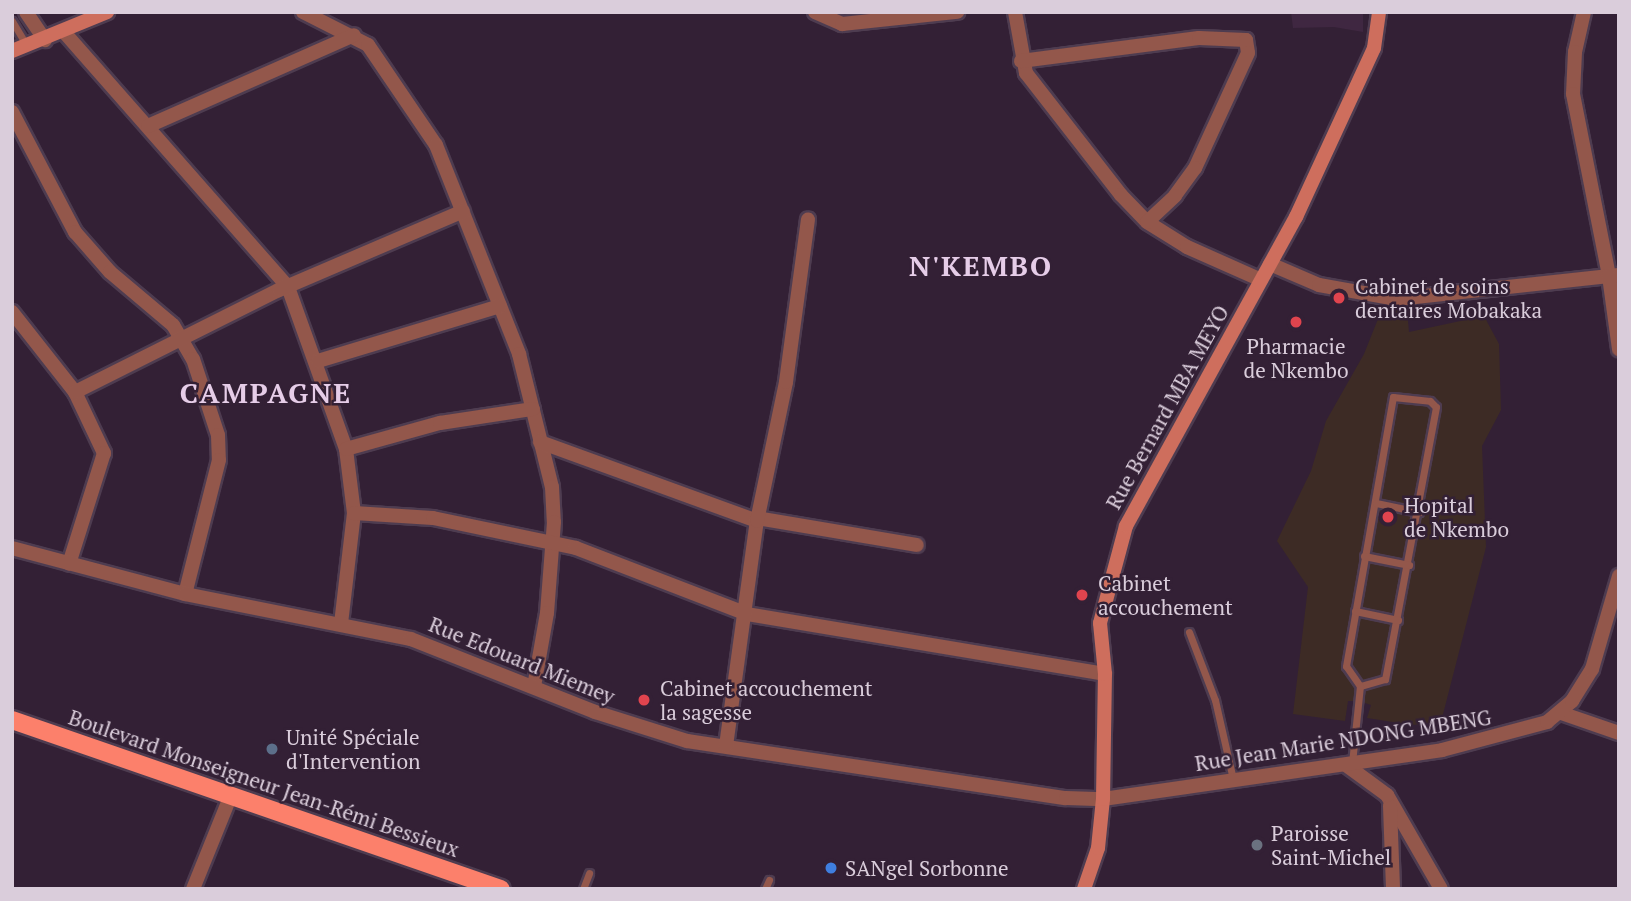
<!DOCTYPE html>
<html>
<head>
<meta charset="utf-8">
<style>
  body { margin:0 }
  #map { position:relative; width:1631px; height:901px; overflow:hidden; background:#332035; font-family:"PT Serif",serif }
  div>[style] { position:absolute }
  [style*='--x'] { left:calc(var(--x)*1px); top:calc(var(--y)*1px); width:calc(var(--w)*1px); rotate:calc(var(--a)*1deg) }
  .built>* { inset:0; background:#3f2741 }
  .medical>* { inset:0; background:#3d2b25 }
  .roads { filter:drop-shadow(2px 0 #4e3c50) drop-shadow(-2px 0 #4e3c50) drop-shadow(0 2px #4e3c50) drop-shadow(0 -2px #4e3c50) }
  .service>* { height:7px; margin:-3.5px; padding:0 3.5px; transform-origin:3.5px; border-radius:3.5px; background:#93574b }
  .minor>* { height:14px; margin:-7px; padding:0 7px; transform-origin:7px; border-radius:7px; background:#93574b }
  .tertiary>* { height:14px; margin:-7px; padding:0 7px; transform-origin:7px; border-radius:7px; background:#93574b }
  .secondary>* { height:14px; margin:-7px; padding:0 7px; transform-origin:7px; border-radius:7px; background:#ce6e5d }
  .primary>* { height:18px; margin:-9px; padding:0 9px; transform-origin:9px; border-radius:9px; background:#fc806b }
  .dots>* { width:19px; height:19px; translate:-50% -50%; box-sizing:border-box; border:4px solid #332035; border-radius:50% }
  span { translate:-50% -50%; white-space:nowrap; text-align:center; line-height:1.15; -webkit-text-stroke:5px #332035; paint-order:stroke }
  .poi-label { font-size:21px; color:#dacddb }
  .left { translate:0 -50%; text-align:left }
  .street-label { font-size:21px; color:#dacddb }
  .district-label { font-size:28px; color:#e6cde8; font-weight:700; letter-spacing:2px }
  .frame { position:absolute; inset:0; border:14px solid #dacddb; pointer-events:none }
</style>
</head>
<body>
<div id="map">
  <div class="built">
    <i style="clip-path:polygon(1291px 12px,1363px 12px,1363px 32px,1334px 27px,1293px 28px)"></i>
  </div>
  <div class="medical">
    <i style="clip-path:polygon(1382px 309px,1407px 310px,1409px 332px,1484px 316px,1499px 344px,1501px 410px,1482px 446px,1486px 547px,1441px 722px,1412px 725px,1367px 718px,1371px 705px,1359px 701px,1348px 701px,1345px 721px,1293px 714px,1308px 587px,1277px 541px,1311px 471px,1326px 421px,1364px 354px)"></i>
  </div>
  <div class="roads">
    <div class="service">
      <i style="--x:12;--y:21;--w:27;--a:59"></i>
      <i style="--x:1393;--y:397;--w:37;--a:6"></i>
      <i style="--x:1430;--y:401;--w:8;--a:45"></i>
      <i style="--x:1436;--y:407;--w:277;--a:100.6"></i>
      <i style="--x:1385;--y:679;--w:26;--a:164"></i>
      <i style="--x:1360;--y:686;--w:24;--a:-125"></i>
      <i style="--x:1346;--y:666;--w:273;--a:-80.1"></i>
      <i style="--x:1376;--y:503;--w:44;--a:11.8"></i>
      <i style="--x:1364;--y:556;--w:46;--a:11.3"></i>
      <i style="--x:1355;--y:611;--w:44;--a:11.8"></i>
      <i style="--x:1189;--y:632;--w:73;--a:69.1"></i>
      <i style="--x:1215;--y:700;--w:81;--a:77.2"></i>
      <i style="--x:1352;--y:763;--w:77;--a:-84.1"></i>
      <i style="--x:583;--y:889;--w:17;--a:-69"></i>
      <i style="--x:765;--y:889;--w:10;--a:-66"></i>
    </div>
    <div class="minor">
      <i style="--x:26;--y:12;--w:34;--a:56"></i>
      <i style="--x:303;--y:12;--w:73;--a:26.9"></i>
      <i style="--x:368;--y:45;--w:121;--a:55.8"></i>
      <i style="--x:436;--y:145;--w:225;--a:68.3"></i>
      <i style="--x:519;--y:354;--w:137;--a:76.1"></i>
      <i style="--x:552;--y:487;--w:35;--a:87"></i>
      <i style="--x:554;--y:522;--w:91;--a:94.4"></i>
      <i style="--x:547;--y:613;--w:75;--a:100"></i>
      <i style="--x:815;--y:12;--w:30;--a:24"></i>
      <i style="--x:842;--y:24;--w:116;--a:-6"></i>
      <i style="--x:1015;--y:12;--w:62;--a:79.8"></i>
      <i style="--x:1026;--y:73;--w:155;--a:52.1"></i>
      <i style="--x:1121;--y:195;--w:37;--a:46"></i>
      <i style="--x:1147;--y:222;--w:47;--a:32"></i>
      <i style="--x:1187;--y:247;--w:81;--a:24"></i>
      <i style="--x:1584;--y:12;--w:41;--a:102.7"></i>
      <i style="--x:1575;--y:52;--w:42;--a:92.7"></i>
      <i style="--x:1573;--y:94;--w:186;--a:78.8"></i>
      <i style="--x:64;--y:32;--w:339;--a:48.7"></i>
      <i style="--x:288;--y:287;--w:172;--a:70.3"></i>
      <i style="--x:346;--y:449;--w:64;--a:82.9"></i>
      <i style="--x:354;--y:513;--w:111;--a:96.7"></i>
      <i style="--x:1021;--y:61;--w:179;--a:-7.4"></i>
      <i style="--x:1199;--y:38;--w:47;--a:2.4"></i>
      <i style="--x:1246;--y:40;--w:13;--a:81"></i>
      <i style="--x:1248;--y:53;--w:127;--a:114.7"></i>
      <i style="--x:1195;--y:168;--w:34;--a:126"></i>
      <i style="--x:1175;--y:196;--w:38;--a:137"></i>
      <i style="--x:12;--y:112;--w:136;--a:62.3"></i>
      <i style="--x:75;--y:232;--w:53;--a:48.8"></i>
      <i style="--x:110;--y:272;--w:82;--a:40.1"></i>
      <i style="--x:173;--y:325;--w:39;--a:60"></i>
      <i style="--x:193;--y:359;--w:80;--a:71.8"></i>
      <i style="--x:218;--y:435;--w:25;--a:88"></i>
      <i style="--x:219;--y:460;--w:138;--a:104.2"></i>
      <i style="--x:148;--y:126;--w:225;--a:-23.8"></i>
      <i style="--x:12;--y:312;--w:102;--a:51.8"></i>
      <i style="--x:75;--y:392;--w:68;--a:64.6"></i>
      <i style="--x:104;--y:453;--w:116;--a:107.5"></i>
      <i style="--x:318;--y:361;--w:190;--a:-16.8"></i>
      <i style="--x:75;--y:392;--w:228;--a:-26.6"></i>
      <i style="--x:279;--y:290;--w:200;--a:-23.2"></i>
      <i style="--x:540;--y:442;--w:231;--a:20"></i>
      <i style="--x:346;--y:449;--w:98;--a:-15.5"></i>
      <i style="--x:440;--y:423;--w:94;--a:-8.6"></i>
      <i style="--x:354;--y:513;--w:79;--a:3.6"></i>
      <i style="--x:433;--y:518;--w:146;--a:11.8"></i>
      <i style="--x:576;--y:548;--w:183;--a:21.1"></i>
      <i style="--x:747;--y:614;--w:363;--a:9.5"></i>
      <i style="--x:757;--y:518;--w:162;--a:9.6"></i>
      <i style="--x:12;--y:548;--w:179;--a:14.9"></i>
      <i style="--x:185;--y:594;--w:230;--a:11.3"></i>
      <i style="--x:411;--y:639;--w:198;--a:21.6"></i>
      <i style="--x:595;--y:712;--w:96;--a:17.5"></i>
      <i style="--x:687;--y:741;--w:383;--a:8.6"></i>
      <i style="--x:1066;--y:798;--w:37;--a:2"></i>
      <i style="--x:1561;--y:713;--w:61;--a:19"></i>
      <i style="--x:726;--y:746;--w:227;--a:-82.2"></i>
      <i style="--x:757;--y:521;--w:142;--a:-78.2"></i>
      <i style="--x:786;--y:382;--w:164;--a:-82.3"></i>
      <i style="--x:1387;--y:795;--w:108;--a:60.1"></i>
      <i style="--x:1390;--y:806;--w:83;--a:87.9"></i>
      <i style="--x:193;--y:889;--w:101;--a:-68"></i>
    </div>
    <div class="tertiary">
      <i style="--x:1270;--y:264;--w:53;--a:23.2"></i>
      <i style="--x:1319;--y:285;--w:79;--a:10.2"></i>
      <i style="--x:1397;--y:299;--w:223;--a:-6.2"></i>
      <i style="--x:1609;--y:276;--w:74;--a:82.2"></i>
      <i style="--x:1346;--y:765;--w:51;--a:36.2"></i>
      <i style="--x:1103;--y:799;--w:343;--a:-8.2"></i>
      <i style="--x:1442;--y:750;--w:109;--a:-14.9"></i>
      <i style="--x:1547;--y:722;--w:33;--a:-40"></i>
      <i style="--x:1572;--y:701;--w:38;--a:-58"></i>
      <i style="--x:1592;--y:669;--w:97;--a:-73.8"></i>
    </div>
    <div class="secondary">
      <i style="--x:12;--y:51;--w:103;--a:-22.3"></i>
      <i style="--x:1084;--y:889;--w:43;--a:-71.1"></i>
      <i style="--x:1098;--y:848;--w:49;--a:-84.2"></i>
      <i style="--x:1103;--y:799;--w:125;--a:-89.1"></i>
      <i style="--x:1105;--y:674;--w:51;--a:-95.6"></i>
      <i style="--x:1100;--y:623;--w:100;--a:-75"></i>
      <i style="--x:1126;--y:526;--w:353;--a:-61.2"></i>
      <i style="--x:1296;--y:217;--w:186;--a:-65.2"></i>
      <i style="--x:1374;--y:48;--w:36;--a:-82"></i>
    </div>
    <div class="primary">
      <i style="--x:12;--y:720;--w:517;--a:19.07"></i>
    </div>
  </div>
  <div class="dots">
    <i style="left:1339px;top:298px;background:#e0444e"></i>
    <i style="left:1296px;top:322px;background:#e0444e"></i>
    <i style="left:1388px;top:517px;background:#e0444e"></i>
    <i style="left:1082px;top:595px;background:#e0444e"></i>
    <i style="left:644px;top:700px;background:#e0444e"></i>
    <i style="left:272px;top:749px;background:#5c6f8a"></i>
    <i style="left:1257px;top:845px;background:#6b7280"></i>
    <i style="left:831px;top:868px;background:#3f7fe0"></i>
  </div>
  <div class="poi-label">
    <span class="left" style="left:1355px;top:298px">Cabinet de soins<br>dentaires Mobakaka</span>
    <span style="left:1296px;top:358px">Pharmacie<br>de Nkembo</span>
    <span class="left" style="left:1404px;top:517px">Hopital<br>de Nkembo</span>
    <span class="left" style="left:1098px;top:595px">Cabinet<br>accouchement</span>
    <span class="left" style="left:660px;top:700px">Cabinet accouchement<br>la sagesse</span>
    <span class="left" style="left:286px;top:749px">Unité Spéciale<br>d'Intervention</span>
    <span class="left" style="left:1271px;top:845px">Paroisse<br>Saint-Michel</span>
    <span class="left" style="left:845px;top:868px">SANgel Sorbonne</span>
  </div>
  <div class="street-label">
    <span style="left:1167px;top:407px;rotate:-61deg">Rue Bernard MBA MEYO</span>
    <span style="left:522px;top:660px;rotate:22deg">Rue Edouard Miemey</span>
    <span style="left:1343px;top:740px;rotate:-9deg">Rue Jean Marie NDONG MBENG</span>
    <span style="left:264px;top:783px;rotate:19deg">Boulevard Monseigneur Jean-Rémi Bessieux</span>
  </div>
  <div class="district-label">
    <span style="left:981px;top:266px">N'KEMBO</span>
    <span style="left:266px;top:393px">CAMPAGNE</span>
  </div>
  <div class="frame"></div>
</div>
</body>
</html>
